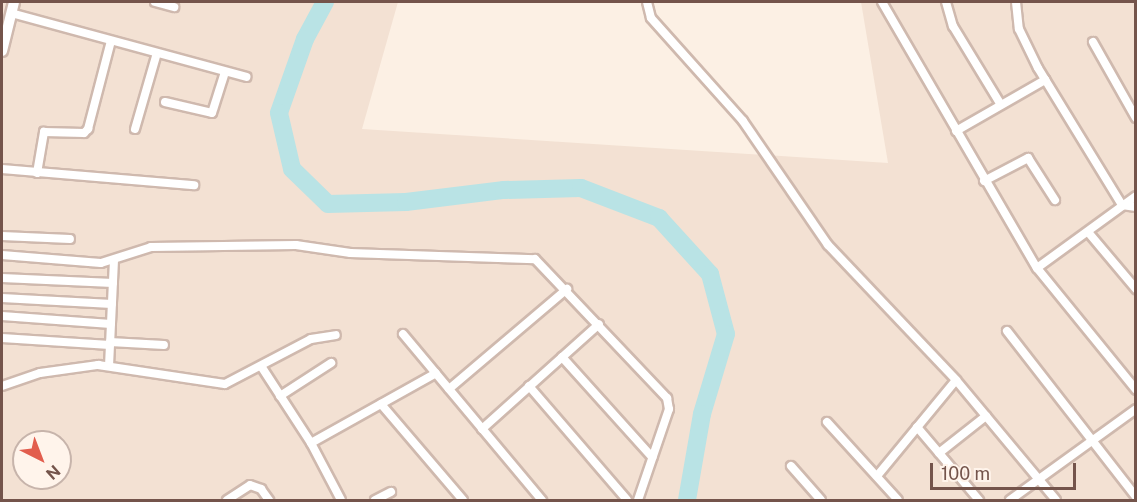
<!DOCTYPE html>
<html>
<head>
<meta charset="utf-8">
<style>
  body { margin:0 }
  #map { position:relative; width:1137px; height:502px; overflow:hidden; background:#fcf0e4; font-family:"Public Sans",sans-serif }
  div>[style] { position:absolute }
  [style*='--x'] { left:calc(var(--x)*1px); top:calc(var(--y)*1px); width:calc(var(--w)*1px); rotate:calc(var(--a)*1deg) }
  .residential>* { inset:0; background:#f3e1d3 }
  .river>* { height:18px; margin:-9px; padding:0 9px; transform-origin:9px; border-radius:9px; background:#b9e3e5 }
  .roads { filter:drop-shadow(2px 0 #cfb9ae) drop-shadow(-2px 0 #cfb9ae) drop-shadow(0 2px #cfb9ae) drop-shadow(0 -2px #cfb9ae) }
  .street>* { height:8px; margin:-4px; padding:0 4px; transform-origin:4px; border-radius:4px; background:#fff }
  .secondary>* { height:10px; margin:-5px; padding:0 5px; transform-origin:5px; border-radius:5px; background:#fff }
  span { translate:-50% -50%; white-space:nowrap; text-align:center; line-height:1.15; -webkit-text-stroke:4.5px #fff4eb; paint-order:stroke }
  .frame { position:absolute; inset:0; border:3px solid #74544b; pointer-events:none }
  .north { position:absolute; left:12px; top:430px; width:60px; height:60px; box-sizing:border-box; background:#fff4eb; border:2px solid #c7b4ab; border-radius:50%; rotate:138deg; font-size:16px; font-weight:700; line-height:24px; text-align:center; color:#74544b }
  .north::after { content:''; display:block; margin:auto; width:21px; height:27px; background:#e25d4d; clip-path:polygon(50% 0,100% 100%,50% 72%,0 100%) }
  .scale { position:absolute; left:930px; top:463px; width:146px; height:27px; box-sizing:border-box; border:3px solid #74544b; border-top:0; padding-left:8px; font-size:18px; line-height:21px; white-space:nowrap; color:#74544b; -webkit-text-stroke:4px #fff4eb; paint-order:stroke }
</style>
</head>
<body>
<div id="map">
  <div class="residential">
    <i style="clip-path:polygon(evenodd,2px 2px,398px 2px,362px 129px,888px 163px,861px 2px,1135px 2px,1135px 500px,2px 500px,2px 2px,24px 442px,60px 442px,60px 478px,24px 478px,24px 442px)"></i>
  </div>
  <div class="river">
    <i style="--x:325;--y:2;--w:42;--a:118.4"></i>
    <i style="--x:305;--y:39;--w:78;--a:109.4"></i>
    <i style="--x:279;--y:113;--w:57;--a:76.9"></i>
    <i style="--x:292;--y:169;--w:50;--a:44.2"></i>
    <i style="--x:328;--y:204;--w:78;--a:-1.5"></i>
    <i style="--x:406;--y:202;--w:99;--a:-7"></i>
    <i style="--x:504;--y:190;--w:77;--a:-1.5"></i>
    <i style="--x:581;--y:188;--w:84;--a:21"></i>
    <i style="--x:659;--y:218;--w:76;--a:47.7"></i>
    <i style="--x:710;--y:274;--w:62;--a:75.1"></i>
    <i style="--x:726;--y:334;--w:84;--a:106.7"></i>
    <i style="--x:702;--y:414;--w:87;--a:99.9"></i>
  </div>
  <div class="roads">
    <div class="street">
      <i style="--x:155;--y:2;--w:20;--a:15"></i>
      <i style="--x:647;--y:2;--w:16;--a:76"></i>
      <i style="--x:651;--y:18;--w:138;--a:48.2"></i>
      <i style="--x:743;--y:121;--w:150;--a:55.6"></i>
      <i style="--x:828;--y:245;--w:186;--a:46.5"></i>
      <i style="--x:956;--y:380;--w:156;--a:50.2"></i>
      <i style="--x:882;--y:2;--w:308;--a:59.8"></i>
      <i style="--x:1037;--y:268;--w:157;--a:50.9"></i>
      <i style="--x:946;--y:2;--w:25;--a:74"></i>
      <i style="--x:953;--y:26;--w:92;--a:58.7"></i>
      <i style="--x:1016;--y:2;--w:27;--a:84"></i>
      <i style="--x:1019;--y:29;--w:43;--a:64"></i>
      <i style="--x:1038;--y:68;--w:161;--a:58.5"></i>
      <i style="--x:1122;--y:205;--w:14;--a:8"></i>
      <i style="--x:11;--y:13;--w:244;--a:15.2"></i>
      <i style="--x:1093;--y:42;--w:87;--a:60.5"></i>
      <i style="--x:165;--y:102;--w:48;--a:13.2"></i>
      <i style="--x:212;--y:113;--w:43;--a:-72.4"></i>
      <i style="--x:135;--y:129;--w:79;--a:-73.9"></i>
      <i style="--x:956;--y:131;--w:103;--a:-29.8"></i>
      <i style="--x:2;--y:169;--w:193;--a:4.8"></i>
      <i style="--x:37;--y:173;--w:42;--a:-80.3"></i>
      <i style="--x:44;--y:132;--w:40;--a:1.4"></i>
      <i style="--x:84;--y:133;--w:6;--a:-45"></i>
      <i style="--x:88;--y:129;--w:91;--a:-75.4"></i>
      <i style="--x:984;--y:181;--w:50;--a:-27.6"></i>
      <i style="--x:1028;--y:158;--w:50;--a:57.3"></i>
      <i style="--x:1088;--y:232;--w:75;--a:49.9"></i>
      <i style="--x:2;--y:236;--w:68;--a:2.5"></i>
      <i style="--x:2;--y:255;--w:99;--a:4.6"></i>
      <i style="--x:101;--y:263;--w:52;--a:-17.7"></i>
      <i style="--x:151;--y:247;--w:145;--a:-0.8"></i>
      <i style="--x:296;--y:245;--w:55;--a:8.4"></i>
      <i style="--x:350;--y:253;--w:185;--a:1.9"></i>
      <i style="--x:535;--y:259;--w:192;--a:46.5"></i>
      <i style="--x:667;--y:398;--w:11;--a:80"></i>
      <i style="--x:669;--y:409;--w:96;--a:108.8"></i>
      <i style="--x:1037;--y:268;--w:122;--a:-36"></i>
      <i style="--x:2;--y:278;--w:111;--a:2.6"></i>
      <i style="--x:2;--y:298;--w:110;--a:3.1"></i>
      <i style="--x:2;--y:316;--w:109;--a:4.2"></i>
      <i style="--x:1007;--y:331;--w:210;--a:52.1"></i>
      <i style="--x:403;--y:334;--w:217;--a:50.1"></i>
      <i style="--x:2;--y:338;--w:108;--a:3.7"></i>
      <i style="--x:110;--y:342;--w:54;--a:3.2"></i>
      <i style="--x:562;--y:357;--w:135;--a:48"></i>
      <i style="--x:109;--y:366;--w:106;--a:-87.3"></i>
      <i style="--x:261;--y:366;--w:92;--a:57"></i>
      <i style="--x:311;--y:443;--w:64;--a:62.2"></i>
      <i style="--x:2;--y:386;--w:40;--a:-18.9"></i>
      <i style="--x:40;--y:373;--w:59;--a:-7.9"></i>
      <i style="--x:98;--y:365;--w:128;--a:8.5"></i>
      <i style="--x:225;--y:384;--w:97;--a:-27.6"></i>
      <i style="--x:311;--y:339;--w:25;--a:-9"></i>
      <i style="--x:529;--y:386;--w:150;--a:49.3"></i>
      <i style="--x:449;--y:389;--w:155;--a:-40.3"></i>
      <i style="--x:280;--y:396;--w:61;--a:-32.9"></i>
      <i style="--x:381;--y:404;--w:126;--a:49.5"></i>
      <i style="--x:827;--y:422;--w:105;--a:47.7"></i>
      <i style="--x:917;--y:427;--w:96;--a:49.7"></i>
      <i style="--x:482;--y:429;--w:157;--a:-41.9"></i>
      <i style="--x:311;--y:443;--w:143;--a:-29.2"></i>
      <i style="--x:939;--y:453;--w:60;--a:-38.2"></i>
      <i style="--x:791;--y:466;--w:45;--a:48.6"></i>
      <i style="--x:877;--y:476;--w:124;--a:-50.5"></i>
      <i style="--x:227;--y:500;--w:27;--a:-33"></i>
      <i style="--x:250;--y:485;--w:12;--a:20"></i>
      <i style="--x:261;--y:489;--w:14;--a:54"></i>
      <i style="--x:375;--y:500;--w:18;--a:-27"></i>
      <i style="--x:1010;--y:500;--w:155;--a:-35.8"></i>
    </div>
    <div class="secondary">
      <i style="--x:2;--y:51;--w:50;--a:-76.2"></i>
    </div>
  </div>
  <div class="frame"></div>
  <div class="north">N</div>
  <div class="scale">100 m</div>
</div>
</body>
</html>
